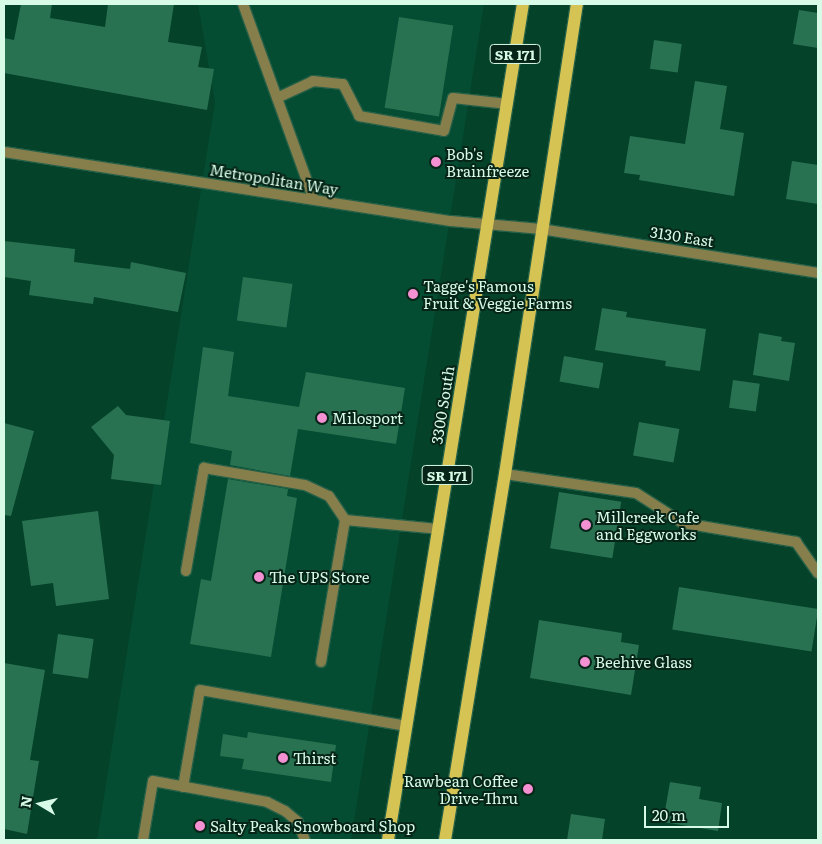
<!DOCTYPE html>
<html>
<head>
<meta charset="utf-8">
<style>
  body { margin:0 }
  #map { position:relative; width:822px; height:844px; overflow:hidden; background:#04422a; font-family:Literata,serif }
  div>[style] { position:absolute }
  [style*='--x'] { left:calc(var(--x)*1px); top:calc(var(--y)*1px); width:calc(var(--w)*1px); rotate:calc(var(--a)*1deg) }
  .built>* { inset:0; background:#044d32 }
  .building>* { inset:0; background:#297251; transform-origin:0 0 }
  .roads { filter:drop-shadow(1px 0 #266048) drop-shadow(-1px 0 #266048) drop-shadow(0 1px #266048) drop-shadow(0 -1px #266048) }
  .lane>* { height:10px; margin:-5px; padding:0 5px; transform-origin:5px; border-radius:5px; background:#867e4b }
  .street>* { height:10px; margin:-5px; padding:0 5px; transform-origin:5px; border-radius:5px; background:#867e4b }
  .primary>* { height:12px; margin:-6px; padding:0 6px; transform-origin:6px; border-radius:6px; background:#d5c453 }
  .dots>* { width:14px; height:14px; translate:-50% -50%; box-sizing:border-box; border:2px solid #062417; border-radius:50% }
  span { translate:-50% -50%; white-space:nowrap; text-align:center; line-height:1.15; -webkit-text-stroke:4px #062417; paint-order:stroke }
  .shield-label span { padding:1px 4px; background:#062417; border:1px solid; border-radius:4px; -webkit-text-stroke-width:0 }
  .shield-label { font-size:14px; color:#d7fbe7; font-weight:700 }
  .poi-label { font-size:15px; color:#d7fbe7 }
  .left { translate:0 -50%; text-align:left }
  .right { translate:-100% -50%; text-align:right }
  .street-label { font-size:15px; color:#d7fbe7 }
  .frame { position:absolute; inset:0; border:5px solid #d7fbe7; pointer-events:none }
  .north { position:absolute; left:15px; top:779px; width:50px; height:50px; -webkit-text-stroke:4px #062417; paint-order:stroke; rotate:279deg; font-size:14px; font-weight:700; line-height:20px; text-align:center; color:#d7fbe7 }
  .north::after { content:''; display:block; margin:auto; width:18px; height:22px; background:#d7fbe7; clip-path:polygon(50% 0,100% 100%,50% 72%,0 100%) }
  .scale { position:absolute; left:644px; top:806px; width:85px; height:22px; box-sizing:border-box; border:2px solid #d7fbe7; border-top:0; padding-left:6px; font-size:15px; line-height:18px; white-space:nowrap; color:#d7fbe7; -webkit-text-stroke:4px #062417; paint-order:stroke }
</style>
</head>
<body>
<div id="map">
  <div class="built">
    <i style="clip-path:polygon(198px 4px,484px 4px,351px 840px,97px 840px,215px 102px)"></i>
  </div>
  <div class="building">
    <i style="clip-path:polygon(21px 4px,52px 4px,50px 18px,105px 27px,108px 4px,174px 4px,168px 42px,202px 47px,198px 67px,214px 69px,207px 110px,4px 73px,4px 38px,14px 40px)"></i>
    <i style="clip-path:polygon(799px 10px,818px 13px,818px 48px,793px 44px)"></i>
    <i style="left:399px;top:17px;width:55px;height:92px;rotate:9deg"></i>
    <i style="left:654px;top:40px;width:28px;height:29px;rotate:8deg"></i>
    <i style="clip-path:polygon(695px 81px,727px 86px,720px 129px,744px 133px,734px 196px,639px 180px,640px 175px,624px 173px,630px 136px,685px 144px)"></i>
    <i style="clip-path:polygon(792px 161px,818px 165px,818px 204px,786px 199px)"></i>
    <i style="clip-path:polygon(4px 241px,75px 249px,74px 262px,130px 269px,131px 262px,186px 273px,178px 312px,94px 297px,93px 304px,29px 295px,31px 281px,4px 277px)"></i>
    <i style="left:243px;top:277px;width:50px;height:44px;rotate:8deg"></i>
    <i style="clip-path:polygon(602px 308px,627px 312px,626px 317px,706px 329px,700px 371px,665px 366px,666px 361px,595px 350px)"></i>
    <i style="clip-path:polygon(759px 333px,782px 337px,781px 341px,795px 343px,789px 381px,753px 375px)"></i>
    <i style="clip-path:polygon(203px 347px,234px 352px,228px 396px,299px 407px,306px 372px,405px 388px,396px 444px,298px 429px,290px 476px,230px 465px,232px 451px,190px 443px)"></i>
    <i style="left:564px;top:356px;width:40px;height:26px;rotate:10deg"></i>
    <i style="left:733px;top:380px;width:27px;height:28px;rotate:8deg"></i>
    <i style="clip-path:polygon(118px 406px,126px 415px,170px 421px,161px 485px,111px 479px,114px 455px,91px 427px)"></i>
    <i style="left:639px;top:422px;width:41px;height:34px;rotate:10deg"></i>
    <i style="clip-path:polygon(4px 423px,34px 431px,11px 516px,4px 515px)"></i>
    <i style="clip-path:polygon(228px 479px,288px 489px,287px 496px,297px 498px,271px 657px,190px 644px,201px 579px,211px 581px)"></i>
    <i style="left:559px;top:492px;width:63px;height:57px;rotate:9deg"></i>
    <i style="clip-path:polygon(98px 511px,109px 599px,56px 606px,53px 583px,31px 586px,22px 521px)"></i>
    <i style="left:679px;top:587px;width:141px;height:43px;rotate:9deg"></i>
    <i style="clip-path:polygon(539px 620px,622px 633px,621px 642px,639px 645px,631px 695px,530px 678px)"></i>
    <i style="left:58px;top:634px;width:36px;height:40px;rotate:8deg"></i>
    <i style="clip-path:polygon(4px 663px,45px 670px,30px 760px,39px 761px,27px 834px,4px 829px)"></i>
    <i style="clip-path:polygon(248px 732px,336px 745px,331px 782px,242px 769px,244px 759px,220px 756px,223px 734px,247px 738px)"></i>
    <i style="clip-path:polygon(670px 782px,701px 787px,699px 799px,722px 803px,718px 831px,663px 822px)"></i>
    <i style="clip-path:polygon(571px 814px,605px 819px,602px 840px,567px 840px)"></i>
  </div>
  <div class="roads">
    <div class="lane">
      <i style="--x:243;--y:4;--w:208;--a:70.1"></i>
      <i style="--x:277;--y:98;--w:40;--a:-25"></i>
      <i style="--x:313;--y:81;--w:30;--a:6"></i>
      <i style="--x:343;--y:84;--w:36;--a:63"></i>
      <i style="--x:359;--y:116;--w:86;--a:10"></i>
      <i style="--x:444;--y:131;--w:34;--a:-75"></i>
      <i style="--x:453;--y:98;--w:55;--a:6.2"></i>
      <i style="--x:505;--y:474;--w:132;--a:8.3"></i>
      <i style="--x:636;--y:493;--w:56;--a:32.6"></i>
      <i style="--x:683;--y:523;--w:115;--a:9.5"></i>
      <i style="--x:796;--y:542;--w:38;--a:55"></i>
      <i style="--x:186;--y:571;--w:105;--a:-80.1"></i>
      <i style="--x:204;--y:468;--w:102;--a:9.6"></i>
      <i style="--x:305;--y:485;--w:26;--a:25"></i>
      <i style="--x:329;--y:496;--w:29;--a:56"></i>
      <i style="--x:321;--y:662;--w:144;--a:-80.4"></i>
      <i style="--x:345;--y:520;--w:93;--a:5.5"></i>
      <i style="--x:183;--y:787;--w:98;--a:-80.1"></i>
      <i style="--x:200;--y:690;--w:209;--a:9.9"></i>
      <i style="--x:143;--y:840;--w:60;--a:-80.4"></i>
      <i style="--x:153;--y:781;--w:116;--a:10.4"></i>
      <i style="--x:267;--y:802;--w:20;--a:27"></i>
      <i style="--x:285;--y:811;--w:17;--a:40"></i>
      <i style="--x:298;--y:822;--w:19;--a:69"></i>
    </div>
    <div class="street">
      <i style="--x:4;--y:152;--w:452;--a:8.8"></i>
      <i style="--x:451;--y:221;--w:90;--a:5.1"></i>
      <i style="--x:541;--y:229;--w:280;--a:9"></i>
    </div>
    <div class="primary">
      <i style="--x:388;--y:840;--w:847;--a:-80.83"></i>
      <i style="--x:445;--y:840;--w:371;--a:-80.7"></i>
      <i style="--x:505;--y:474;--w:475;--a:-81.3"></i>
    </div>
  </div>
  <div class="dots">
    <i style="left:436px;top:162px;background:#f491d3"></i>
    <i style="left:413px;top:294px;background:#f491d3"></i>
    <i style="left:322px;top:418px;background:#f491d3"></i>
    <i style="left:586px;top:525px;background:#f491d3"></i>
    <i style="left:259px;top:577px;background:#f491d3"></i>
    <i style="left:585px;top:662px;background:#f491d3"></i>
    <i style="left:283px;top:758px;background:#f491d3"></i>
    <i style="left:528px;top:789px;background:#f491d3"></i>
    <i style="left:200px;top:826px;background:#f491d3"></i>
  </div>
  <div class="shield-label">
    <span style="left:515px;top:54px">SR 171</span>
    <span style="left:447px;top:475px">SR 171</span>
  </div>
  <div class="poi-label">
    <span class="left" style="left:446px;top:162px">Bob's<br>Brainfreeze</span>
    <span class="left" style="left:423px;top:294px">Tagge's Famous<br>Fruit &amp; Veggie Farms</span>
    <span class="left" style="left:332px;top:418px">Milosport</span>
    <span class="left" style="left:596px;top:525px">Millcreek Cafe<br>and Eggworks</span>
    <span class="left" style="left:269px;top:577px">The UPS Store</span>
    <span class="left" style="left:595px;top:662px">Beehive Glass</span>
    <span class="left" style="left:293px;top:758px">Thirst</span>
    <span class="right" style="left:518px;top:789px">Rawbean Coffee<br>Drive-Thru</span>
    <span class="left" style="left:210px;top:826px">Salty Peaks Snowboard Shop</span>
  </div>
  <div class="street-label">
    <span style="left:274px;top:179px;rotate:9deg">Metropolitan Way</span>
    <span style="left:682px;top:236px;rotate:9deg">3130 East</span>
    <span style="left:442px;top:405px;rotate:-81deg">3300 South</span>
  </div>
  <div class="frame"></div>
  <div class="north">N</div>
  <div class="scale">20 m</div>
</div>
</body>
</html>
